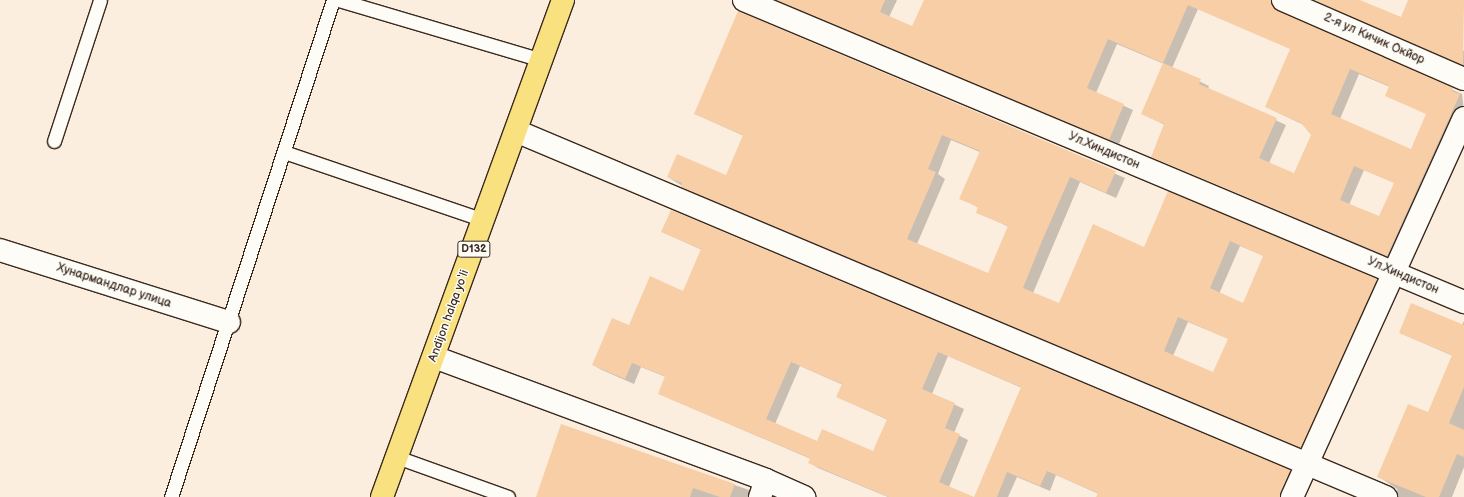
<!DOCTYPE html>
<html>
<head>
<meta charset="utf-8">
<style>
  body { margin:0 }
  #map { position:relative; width:1464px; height:497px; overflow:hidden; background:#fceedf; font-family:"Balsamiq Sans",sans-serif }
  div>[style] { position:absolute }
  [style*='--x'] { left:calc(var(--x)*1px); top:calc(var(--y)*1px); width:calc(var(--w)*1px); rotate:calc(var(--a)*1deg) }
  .shadow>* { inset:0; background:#0003 }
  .building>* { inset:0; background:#f8cea7 }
  .roads { filter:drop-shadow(1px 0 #3b2a1e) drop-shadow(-1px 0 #3b2a1e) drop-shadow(0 1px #3b2a1e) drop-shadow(0 -1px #3b2a1e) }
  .service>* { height:13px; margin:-6.5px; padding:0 6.5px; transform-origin:6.5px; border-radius:6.5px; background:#fdfcf7 }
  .minor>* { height:22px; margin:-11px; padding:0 11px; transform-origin:11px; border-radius:11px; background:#fdfcf7 }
  .trunk>* { height:22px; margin:-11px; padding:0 11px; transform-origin:11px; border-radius:11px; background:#fae180 }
  span { translate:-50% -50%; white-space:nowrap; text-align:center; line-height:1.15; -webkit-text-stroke:3px #fdfcf7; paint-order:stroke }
  .shield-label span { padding:1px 3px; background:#fdfcf7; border:1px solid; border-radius:3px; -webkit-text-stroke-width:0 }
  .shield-label { font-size:11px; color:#3b2a1e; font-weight:700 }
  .street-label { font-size:12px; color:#3b2a1e }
</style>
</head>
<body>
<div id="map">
  <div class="shadow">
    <i style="clip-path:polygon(evenodd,775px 0,897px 0,889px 17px,913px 28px,925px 0,1283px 0,1280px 7px,1286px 16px,1462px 94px,1464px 111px,1397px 261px,1152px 156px,1165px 125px,1142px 114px,1164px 64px,1117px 44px,1096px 93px,1133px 110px,1119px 144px,775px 0,1198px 9px,1291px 49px,1266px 107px,1304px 125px,1312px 135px,1295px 175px,1269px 163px,1286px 125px,1208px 89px,1209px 86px,1172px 68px,1198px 9px,775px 0,1359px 74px,1390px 87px,1386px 95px,1427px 114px,1411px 150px,1340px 119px,1359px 74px,775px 0,1364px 170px,1395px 183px,1379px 218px,1349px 205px,1364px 170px)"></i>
    <i style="clip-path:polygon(1314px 0,1358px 0,1402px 18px,1410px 0,1464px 0,1460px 49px,1464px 51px,1464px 66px)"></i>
    <i style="clip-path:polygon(evenodd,739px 12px,1125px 178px,1116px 198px,1080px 182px,1033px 293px,1060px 305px,1145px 248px,1168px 193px,1386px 286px,1311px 452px,692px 192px,668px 177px,726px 177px,744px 136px,695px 114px,739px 12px,951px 140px,980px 152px,961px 198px,979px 208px,977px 212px,1009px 227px,989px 275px,917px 244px,945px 179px,938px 174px,951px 140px,739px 12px,1240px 246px,1264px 256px,1244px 304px,1219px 294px,1240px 246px,739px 12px,1188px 322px,1229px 339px,1214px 373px,1173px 356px,1188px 322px)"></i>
    <i style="clip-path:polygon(evenodd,671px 211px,1290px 471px,1299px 476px,1291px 497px,1097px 497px,1099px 494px,1056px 475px,1050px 491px,1017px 477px,1008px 497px,975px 497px,1022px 388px,948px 356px,932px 394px,964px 409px,954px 433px,968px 440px,949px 487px,971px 497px,888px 497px,818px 468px,809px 462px,811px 459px,668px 398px,666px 377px,641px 367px,634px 384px,602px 370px,593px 365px,630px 327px,684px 292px,702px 250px,662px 232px,671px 211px,800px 366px,843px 385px,837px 397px,888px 420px,874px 452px,818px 442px,775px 424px,800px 366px)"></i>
    <i style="clip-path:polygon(1464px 321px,1464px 467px,1452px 497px,1398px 497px,1397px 489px,1378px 476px,1429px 414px,1453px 356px,1400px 333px,1462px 325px)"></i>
    <i style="clip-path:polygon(562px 425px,749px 490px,758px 497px,539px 497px)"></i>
  </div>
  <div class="building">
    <i style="clip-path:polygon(evenodd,776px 0,885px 0,880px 12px,912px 26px,924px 0,1271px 0,1273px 7px,1278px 11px,1453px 88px,1452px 91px,1460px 94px,1387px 256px,1151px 157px,1164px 124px,1141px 114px,1163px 63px,1108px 39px,1087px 88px,1124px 104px,1109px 140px,776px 0,1188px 5px,1290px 49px,1265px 107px,1301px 123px,1311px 135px,1294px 173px,1259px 158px,1277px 118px,1199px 84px,1201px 79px,1163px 63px,1188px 5px,776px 0,1350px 69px,1389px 86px,1385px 96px,1426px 114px,1411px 149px,1331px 114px,1350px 69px,776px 0,1354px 166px,1394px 183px,1379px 216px,1340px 200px,1354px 166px)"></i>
    <i style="clip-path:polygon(1314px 0,1360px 0,1401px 17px,1408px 0,1464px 0,1463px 65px)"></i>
    <i style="clip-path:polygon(evenodd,738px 11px,1116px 171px,1106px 193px,1070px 177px,1042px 241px,1023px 288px,1059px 303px,1093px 224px,1144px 247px,1168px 191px,1377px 279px,1301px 448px,681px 187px,682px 183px,667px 177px,677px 154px,726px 175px,743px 135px,694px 114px,738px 11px,942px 135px,980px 151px,959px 199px,978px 207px,976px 213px,1008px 226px,988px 273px,907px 239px,936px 172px,928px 169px,942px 135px,738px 11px,1230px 241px,1263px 256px,1243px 303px,1210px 288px,1230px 241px,738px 11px,1178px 317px,1228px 339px,1213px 372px,1164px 351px,1178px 317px)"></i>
    <i style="clip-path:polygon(evenodd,671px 210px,1290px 470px,1280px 497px,1096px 497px,1098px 493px,1047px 471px,1040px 486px,1007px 472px,997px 497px,974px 497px,1021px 387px,938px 352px,922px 389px,955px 403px,945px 428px,960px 434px,939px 482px,974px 497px,889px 497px,808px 463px,810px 458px,658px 394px,665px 376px,632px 363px,625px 379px,592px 365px,612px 318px,629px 325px,650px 276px,683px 291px,701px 249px,661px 232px,671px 210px,791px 362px,842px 384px,836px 397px,887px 419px,873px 451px,822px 429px,817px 441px,766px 419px,791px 362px)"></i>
    <i style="clip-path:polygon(1411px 303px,1464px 325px,1464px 387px,1449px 423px,1464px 430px,1464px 457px,1457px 454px,1439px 497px,1426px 497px,1377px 477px,1408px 404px,1428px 412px,1452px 355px,1399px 333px)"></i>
    <i style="clip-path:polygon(561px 424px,735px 484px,730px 497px,720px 497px,693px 488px,690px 497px,536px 497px)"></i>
  </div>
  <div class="roads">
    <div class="service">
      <i style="--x:339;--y:0;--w:212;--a:16.5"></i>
      <i style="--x:54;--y:141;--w:148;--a:-71.9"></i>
      <i style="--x:284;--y:152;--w:211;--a:18.8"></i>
      <i style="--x:397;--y:457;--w:118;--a:19.8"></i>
      <i style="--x:171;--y:497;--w:523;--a:-71.95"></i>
    </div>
    <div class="minor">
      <i style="--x:744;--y:0;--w:781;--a:22.76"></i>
      <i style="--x:1283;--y:0;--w:197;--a:23.6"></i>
      <i style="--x:516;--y:131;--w:944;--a:22.82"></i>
      <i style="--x:0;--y:250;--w:240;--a:17.5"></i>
      <i style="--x:434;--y:357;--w:354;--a:20.3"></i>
      <i style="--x:766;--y:480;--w:42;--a:24.1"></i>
      <i style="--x:760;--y:497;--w:18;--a:-71"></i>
      <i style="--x:1292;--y:497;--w:416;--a:-65.6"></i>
    </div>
    <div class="trunk">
      <i style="--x:382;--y:497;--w:529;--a:-69.99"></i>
    </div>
  </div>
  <div class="shield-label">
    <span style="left:474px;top:249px">D132</span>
  </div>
  <div class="street-label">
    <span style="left:1374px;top:39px;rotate:24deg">2-я ул Кичик Окйор</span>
    <span style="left:1104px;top:151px;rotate:23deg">Ул.Хиндистон</span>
    <span style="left:1403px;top:276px;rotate:23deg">Ул.Хиндистон</span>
    <span style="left:114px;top:286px;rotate:18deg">Хунармандлар улица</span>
    <span style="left:449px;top:316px;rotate:-70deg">Andijon halqa yo‘li</span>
  </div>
</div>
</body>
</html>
